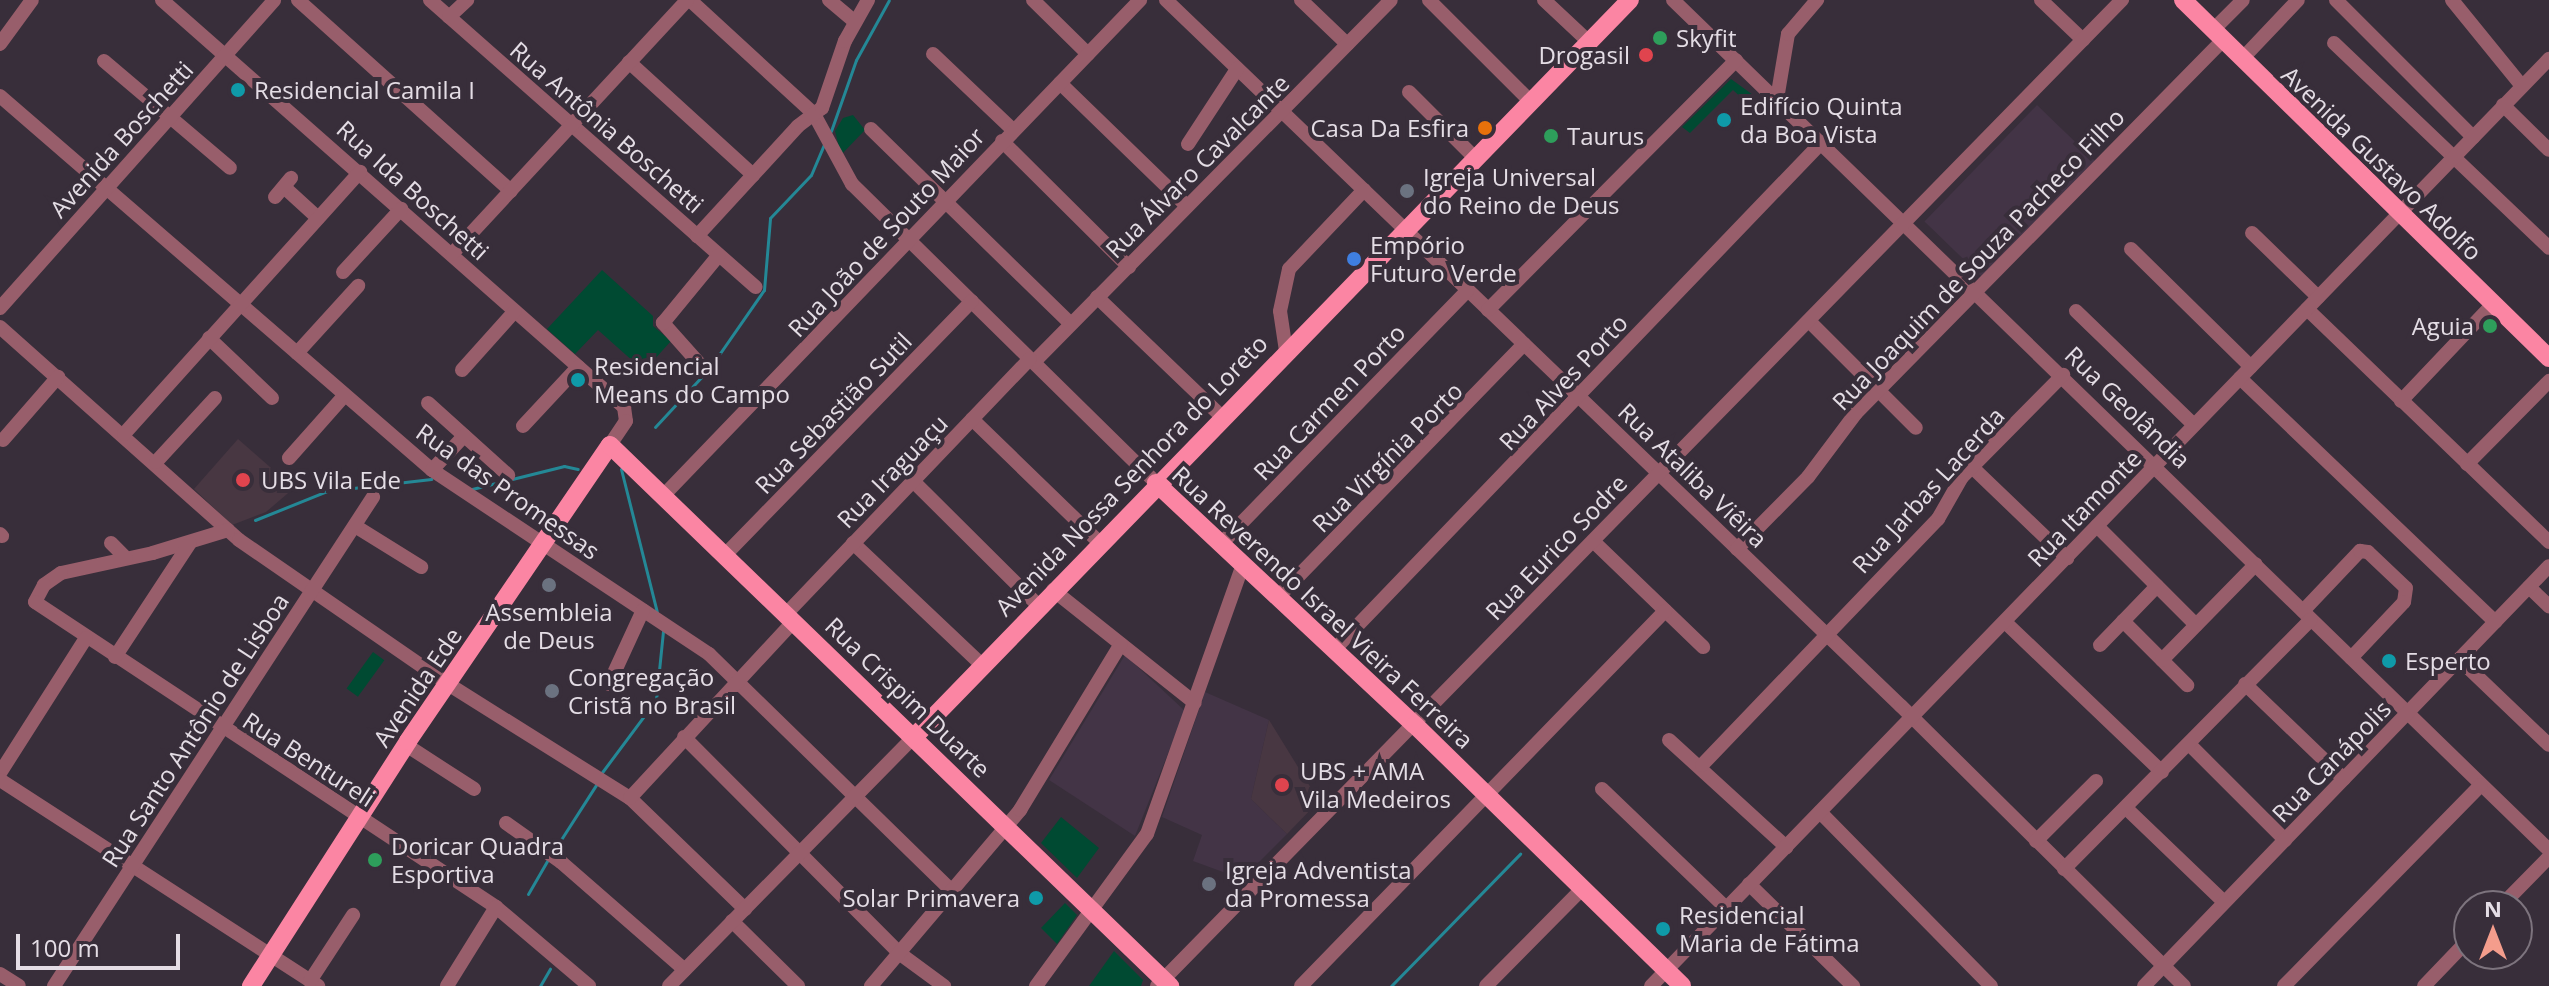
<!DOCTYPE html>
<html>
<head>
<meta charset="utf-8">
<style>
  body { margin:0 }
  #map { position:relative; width:2549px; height:986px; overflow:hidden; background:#382e3a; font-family:"Open Sans",sans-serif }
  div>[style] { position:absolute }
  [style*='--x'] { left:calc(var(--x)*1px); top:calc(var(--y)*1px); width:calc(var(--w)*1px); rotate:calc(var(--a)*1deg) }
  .built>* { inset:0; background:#433446; transform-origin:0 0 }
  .medical>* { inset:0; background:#483742 }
  .green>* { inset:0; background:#004a32; transform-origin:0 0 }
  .stream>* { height:3px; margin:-1.5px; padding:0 1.5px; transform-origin:1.5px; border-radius:1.5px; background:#248896 }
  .minor>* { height:14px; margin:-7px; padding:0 7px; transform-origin:7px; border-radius:7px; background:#985e6b }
  .major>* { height:18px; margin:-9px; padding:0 9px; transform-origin:9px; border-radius:9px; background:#fb85a3 }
  .dots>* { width:22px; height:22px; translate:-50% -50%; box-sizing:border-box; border:4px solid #382e3a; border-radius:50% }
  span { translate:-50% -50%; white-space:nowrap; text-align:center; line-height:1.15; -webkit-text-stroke:8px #382e3a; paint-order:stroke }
  .poi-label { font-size:24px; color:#e4dde5 }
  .left { translate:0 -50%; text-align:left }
  .right { translate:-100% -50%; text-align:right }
  .street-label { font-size:24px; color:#e4dde5 }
  .north { position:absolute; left:2453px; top:890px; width:80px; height:80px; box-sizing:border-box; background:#382e3a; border:2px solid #7d747e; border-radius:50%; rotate:0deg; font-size:22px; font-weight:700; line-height:32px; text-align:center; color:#e4dde5 }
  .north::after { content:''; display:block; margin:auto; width:28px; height:36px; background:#f49d8c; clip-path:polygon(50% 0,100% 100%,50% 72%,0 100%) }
  .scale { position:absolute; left:16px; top:934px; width:164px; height:36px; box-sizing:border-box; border:4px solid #e4dde5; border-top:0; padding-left:10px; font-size:24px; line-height:28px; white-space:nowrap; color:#e4dde5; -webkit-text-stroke:6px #382e3a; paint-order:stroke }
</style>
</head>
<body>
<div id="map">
  <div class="built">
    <i style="left:2037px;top:105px;width:81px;height:162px;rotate:44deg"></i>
    <i style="clip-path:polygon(1125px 655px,1185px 711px,1135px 836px,1049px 780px)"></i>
    <i style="clip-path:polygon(1205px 692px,1269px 720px,1251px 799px,1287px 834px,1242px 879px,1193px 861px,1202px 835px,1162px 817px)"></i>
  </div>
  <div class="medical">
    <i style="clip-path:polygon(238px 439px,294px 488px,266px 512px,232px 525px,194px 489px)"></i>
    <i style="clip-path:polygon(1269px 720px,1319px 801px,1287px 834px,1251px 799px)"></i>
  </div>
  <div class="green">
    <i style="clip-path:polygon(1731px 79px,1753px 95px,1746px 102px,1733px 90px,1690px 133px,1682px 127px)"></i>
    <i style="clip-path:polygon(853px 115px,865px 130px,841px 155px,835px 131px,843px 118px)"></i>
    <i style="clip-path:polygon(602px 270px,653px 316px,653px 326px,671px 341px,644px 371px,598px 330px,575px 354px,547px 329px)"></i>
    <i style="left:373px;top:652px;width:14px;height:45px;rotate:36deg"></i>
    <i style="clip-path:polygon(1061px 817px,1099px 848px,1077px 878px,1041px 843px)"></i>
    <i style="clip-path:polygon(1065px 903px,1077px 915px,1057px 944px,1041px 928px)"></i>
    <i style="clip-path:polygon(1114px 951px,1143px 980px,1141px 986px,1089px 986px)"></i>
  </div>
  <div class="stream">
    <i style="--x:831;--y:131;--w:75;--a:-70.6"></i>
    <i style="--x:856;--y:60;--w:68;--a:-61.2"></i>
    <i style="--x:709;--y:369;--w:96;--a:-55.2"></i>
    <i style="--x:764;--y:290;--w:72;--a:-85.2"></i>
    <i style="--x:770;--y:218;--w:59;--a:-46.4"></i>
    <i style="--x:811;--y:175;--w:33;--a:-67"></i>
    <i style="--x:655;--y:427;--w:72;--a:-47.2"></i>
    <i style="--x:621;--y:469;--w:147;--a:75.9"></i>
    <i style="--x:472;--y:489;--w:95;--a:-14"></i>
    <i style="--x:564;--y:466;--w:14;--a:12"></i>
    <i style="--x:255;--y:520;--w:78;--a:-21.9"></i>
    <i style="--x:327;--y:491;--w:105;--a:-6.6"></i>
    <i style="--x:600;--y:775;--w:94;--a:-53.3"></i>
    <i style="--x:656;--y:700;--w:69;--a:-84.2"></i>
    <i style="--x:553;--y:852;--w:83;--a:-57.3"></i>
    <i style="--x:528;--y:894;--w:39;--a:-60"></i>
    <i style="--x:540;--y:986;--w:20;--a:-60"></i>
    <i style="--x:1391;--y:986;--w:185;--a:-45.7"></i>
  </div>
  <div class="minor">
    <i style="--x:162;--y:0;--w:616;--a:41.38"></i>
    <i style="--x:624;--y:407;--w:14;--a:82"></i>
    <i style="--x:626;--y:421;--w:29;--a:124"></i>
    <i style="--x:298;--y:0;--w:286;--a:41.9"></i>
    <i style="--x:430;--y:0;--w:434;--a:41.4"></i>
    <i style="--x:690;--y:0;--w:168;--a:42.6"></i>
    <i style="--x:814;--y:114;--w:80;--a:61.5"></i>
    <i style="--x:852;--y:184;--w:426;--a:44.5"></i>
    <i style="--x:829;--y:0;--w:34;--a:40"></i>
    <i style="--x:1033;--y:0;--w:77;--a:44.5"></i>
    <i style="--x:1166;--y:0;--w:1019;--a:43.85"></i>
    <i style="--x:1901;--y:706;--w:398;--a:44.7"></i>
    <i style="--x:1301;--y:0;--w:64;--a:43.7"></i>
    <i style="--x:1429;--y:0;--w:144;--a:45"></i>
    <i style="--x:1544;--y:0;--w:62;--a:43"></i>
    <i style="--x:1673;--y:0;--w:1221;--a:44.14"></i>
    <i style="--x:2041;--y:0;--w:58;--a:43.6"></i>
    <i style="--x:2336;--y:0;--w:194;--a:45"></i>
    <i style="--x:2452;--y:0;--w:111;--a:50.9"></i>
    <i style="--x:449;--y:17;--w:25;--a:-43"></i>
    <i style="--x:2213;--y:30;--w:42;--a:-45"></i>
    <i style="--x:2334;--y:43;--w:297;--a:43.6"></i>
    <i style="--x:0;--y:44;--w:54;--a:-54"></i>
    <i style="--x:933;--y:54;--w:110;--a:43.5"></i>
    <i style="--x:2242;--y:59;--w:81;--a:-46.5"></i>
    <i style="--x:104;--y:61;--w:165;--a:40.3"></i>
    <i style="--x:629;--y:62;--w:168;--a:42.3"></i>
    <i style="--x:1060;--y:83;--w:177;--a:44.1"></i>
    <i style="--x:1409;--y:92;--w:93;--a:45"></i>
    <i style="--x:0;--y:96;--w:571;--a:40.88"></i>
    <i style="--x:432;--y:470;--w:333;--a:33.6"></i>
    <i style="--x:709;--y:654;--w:339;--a:44.3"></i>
    <i style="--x:1777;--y:99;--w:66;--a:-80.4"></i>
    <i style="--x:1788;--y:34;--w:45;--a:-49.5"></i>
    <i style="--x:2503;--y:105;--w:64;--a:44.4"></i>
    <i style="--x:871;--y:129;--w:279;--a:44.3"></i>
    <i style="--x:1002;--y:141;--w:179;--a:44.8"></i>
    <i style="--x:1188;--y:144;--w:90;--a:-56.8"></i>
    <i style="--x:284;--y:187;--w:46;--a:42.4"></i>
    <i style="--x:275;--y:197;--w:25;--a:-50"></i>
    <i style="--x:2252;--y:233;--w:92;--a:44.1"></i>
    <i style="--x:697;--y:236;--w:149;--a:-47.4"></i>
    <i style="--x:798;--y:126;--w:30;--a:-37"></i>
    <i style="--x:822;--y:108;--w:71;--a:-71.1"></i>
    <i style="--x:845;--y:41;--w:47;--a:-60.7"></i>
    <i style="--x:2131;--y:249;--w:168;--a:44.5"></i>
    <i style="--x:452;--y:254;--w:346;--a:-47.2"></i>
    <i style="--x:343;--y:272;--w:86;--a:-47.4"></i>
    <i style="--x:1097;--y:297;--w:172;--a:43.8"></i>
    <i style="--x:0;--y:308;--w:412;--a:-48.3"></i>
    <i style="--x:2307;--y:309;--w:336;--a:43.9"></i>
    <i style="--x:1488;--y:310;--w:352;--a:-45.2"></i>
    <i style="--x:2076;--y:311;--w:164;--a:44"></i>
    <i style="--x:1809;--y:321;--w:151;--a:45"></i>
    <i style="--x:0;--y:327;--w:320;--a:41.7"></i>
    <i style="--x:239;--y:540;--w:254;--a:34.6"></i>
    <i style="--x:448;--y:684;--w:215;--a:32.1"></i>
    <i style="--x:630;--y:798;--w:160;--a:44"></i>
    <i style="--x:209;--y:338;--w:87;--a:43.6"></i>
    <i style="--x:1286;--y:351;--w:40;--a:-98.5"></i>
    <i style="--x:1280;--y:311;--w:43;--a:-77.9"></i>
    <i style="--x:1289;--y:269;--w:109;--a:-46.5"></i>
    <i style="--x:297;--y:353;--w:91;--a:-47.7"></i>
    <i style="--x:1034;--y:362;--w:508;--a:-45.4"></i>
    <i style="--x:704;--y:369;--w:62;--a:-131.7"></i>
    <i style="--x:663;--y:323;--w:87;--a:-50.6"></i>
    <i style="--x:462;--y:370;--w:79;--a:-48.1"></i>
    <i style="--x:2240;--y:378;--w:353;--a:43.7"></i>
    <i style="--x:2401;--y:401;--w:134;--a:-46.5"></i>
    <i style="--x:428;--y:403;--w:108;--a:42"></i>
    <i style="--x:972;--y:419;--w:178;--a:44.1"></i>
    <i style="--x:523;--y:426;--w:81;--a:-47"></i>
    <i style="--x:124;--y:434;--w:353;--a:-48"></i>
    <i style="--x:3;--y:440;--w:84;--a:-48.9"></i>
    <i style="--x:289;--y:458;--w:84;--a:-48.4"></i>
    <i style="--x:156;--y:462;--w:87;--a:-47.3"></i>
    <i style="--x:2467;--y:464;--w:117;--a:-45.3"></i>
    <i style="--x:1972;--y:467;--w:132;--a:43.8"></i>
    <i style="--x:432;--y:470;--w:47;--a:-46.7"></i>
    <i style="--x:912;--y:480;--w:177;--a:44.8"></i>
    <i style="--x:664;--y:495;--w:687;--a:-46.12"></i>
    <i style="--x:355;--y:526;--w:78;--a:31.8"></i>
    <i style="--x:2097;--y:526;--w:140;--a:45"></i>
    <i style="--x:228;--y:530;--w:78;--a:163"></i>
    <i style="--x:153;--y:553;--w:94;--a:167.7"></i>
    <i style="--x:61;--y:573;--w:21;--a:145"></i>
    <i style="--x:44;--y:585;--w:19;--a:118"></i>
    <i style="--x:35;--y:602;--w:553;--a:33.49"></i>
    <i style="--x:496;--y:907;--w:122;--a:40.3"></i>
    <i style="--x:0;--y:534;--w:3;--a:45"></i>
    <i style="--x:1593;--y:541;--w:153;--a:43.9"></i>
    <i style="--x:111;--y:543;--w:21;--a:45"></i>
    <i style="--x:853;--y:543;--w:178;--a:43.4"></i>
    <i style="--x:1221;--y:544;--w:353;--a:-45.8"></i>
    <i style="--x:1737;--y:549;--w:101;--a:-45.4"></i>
    <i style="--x:1808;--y:477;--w:80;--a:-53.1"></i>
    <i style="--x:1856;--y:413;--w:523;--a:-45.46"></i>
    <i style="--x:725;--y:555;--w:354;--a:-45.8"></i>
    <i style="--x:2529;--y:587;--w:28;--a:44"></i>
    <i style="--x:1053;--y:590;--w:181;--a:38.5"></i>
    <i style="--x:1278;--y:597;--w:353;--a:-45.8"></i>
    <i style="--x:2303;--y:611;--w:83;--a:-46.5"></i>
    <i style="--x:2360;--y:551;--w:8;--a:7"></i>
    <i style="--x:2368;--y:552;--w:52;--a:43.5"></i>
    <i style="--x:2406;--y:588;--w:14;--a:98"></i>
    <i style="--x:2404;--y:602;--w:77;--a:133.4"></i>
    <i style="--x:786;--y:614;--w:353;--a:-46.3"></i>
    <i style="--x:2123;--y:621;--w:91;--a:45"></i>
    <i style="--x:2005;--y:622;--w:217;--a:43.7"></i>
    <i style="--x:2100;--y:645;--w:82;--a:-46"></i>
    <i style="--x:1334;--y:650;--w:704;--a:-46.15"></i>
    <i style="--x:115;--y:657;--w:136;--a:-56.7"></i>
    <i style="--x:2459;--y:659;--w:124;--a:43.7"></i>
    <i style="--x:2162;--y:660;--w:134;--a:-45.6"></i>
    <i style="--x:609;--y:684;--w:81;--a:-65.3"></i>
    <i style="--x:2245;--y:684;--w:137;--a:43.8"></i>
    <i style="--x:684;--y:737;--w:305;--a:45.1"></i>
    <i style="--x:899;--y:953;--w:56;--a:36.3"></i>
    <i style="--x:1669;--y:740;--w:159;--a:42.4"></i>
    <i style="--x:2189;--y:744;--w:136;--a:45"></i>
    <i style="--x:406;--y:745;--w:81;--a:32.9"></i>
    <i style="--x:1702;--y:765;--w:341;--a:-46.2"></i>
    <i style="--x:1938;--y:519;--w:48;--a:-60.3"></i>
    <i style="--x:1962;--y:477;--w:144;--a:-45.3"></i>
    <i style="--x:0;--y:773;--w:160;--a:-57.5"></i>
    <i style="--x:0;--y:780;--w:379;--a:32.9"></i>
    <i style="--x:1602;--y:789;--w:172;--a:43.8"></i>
    <i style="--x:630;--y:798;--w:241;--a:-47.2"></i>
    <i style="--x:2126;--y:808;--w:136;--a:43.8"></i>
    <i style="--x:1820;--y:812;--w:244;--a:45.5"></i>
    <i style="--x:506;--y:823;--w:67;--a:35.3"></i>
    <i style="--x:561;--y:862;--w:164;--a:41.1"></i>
    <i style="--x:2036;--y:841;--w:85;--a:-45"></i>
    <i style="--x:2064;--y:869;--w:351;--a:-45.3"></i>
    <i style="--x:1749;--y:884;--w:146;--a:44.4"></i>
    <i style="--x:2501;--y:906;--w:69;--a:-45.6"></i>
    <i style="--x:732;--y:921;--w:93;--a:44.6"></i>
    <i style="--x:0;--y:974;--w:22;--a:32"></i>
    <i style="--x:310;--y:981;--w:79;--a:-56.9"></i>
    <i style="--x:54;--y:986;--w:584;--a:-56.88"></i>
    <i style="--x:447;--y:986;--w:93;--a:-58.2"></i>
    <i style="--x:669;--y:986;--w:351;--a:-45.5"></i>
    <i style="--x:871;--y:986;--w:231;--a:-49.7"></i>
    <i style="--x:1020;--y:810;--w:194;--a:-58.7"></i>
    <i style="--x:1036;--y:986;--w:188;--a:-53.9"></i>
    <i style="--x:1147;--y:834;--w:287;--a:-70.4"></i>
    <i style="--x:1157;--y:986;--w:1380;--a:-45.62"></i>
    <i style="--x:1301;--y:986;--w:523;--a:-45.85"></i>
    <i style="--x:1486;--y:986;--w:138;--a:-45.3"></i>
    <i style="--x:1651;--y:986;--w:1291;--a:-45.91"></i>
    <i style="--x:2144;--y:986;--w:583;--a:-46.04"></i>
    <i style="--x:2284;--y:986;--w:281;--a:-45.6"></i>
    <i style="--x:2424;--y:986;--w:65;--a:-46.2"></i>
  </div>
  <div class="major">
    <i style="--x:2183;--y:0;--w:512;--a:44.37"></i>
    <i style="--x:1156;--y:483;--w:354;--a:43.1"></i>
    <i style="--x:1415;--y:725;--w:373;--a:44.3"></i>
    <i style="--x:915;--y:736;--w:1026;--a:-45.83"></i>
    <i style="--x:251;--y:986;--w:291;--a:-57.3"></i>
    <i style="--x:408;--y:741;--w:358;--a:-55.7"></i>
    <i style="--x:610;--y:445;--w:779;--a:44.01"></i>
  </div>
  <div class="dots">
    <i style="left:1660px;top:38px;background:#2e9e5b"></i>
    <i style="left:1646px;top:55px;background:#e0444e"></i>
    <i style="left:238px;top:90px;background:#0f9aa8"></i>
    <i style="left:1724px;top:120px;background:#0f9aa8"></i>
    <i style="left:1485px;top:128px;background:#e8710a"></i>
    <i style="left:1551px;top:136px;background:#2e9e5b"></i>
    <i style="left:1407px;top:191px;background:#6b7280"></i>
    <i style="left:1354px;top:259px;background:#3f7fe0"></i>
    <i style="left:2490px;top:326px;background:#2e9e5b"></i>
    <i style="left:578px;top:380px;background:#0f9aa8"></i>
    <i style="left:243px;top:480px;background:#e0444e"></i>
    <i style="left:549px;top:585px;background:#6b7280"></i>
    <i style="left:2389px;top:661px;background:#0f9aa8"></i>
    <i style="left:552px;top:691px;background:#6b7280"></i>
    <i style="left:1282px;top:785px;background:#e0444e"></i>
    <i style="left:375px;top:860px;background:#2e9e5b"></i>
    <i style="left:1209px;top:884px;background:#6b7280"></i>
    <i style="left:1036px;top:898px;background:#0f9aa8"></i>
    <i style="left:1663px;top:929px;background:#0f9aa8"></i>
  </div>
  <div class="poi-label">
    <span class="left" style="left:1676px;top:38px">Skyfit</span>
    <span class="right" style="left:1630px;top:55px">Drogasil</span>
    <span class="left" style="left:254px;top:90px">Residencial Camila I</span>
    <span class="left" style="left:1740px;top:120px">Edifício Quinta<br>da Boa Vista</span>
    <span class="right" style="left:1469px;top:128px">Casa Da Esfira</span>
    <span class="left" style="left:1567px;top:136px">Taurus</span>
    <span class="left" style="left:1423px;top:191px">Igreja Universal<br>do Reino de Deus</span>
    <span class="left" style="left:1370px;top:259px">Empório<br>Futuro Verde</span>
    <span class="right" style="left:2474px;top:326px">Aguia</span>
    <span class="left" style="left:594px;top:380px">Residencial<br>Means do Campo</span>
    <span class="left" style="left:261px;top:480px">UBS Vila Ede</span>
    <span style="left:549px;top:626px">Assembleia<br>de Deus</span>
    <span class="left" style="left:2405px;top:661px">Esperto</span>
    <span class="left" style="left:568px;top:691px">Congregação<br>Cristã no Brasil</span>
    <span class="left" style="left:1300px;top:785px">UBS + AMA<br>Vila Medeiros</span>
    <span class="left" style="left:391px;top:860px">Doricar Quadra<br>Esportiva</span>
    <span class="left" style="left:1225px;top:884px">Igreja Adventista<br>da Promessa</span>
    <span class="right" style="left:1020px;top:898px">Solar Primavera</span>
    <span class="left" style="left:1679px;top:929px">Residencial<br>Maria de Fátima</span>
  </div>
  <div class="street-label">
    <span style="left:607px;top:127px;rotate:41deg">Rua Antônia Boschetti</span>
    <span style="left:121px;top:139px;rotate:-48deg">Avenida Boschetti</span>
    <span style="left:2382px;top:163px;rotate:44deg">Avenida Gustavo Adolfo</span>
    <span style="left:1197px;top:166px;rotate:-45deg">Rua Álvaro Cavalcante</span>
    <span style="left:413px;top:190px;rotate:42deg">Rua Ida Boschetti</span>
    <span style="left:886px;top:232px;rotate:-47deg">Rua João de Souto Maior</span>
    <span style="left:1978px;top:259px;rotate:-46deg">Rua Joaquim de Souza Pacheco Filho</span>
    <span style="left:1563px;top:382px;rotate:-47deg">Rua Alves Porto</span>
    <span style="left:1329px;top:402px;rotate:-46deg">Rua Carmen Porto</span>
    <span style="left:2128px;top:407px;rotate:44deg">Rua Geolândia</span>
    <span style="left:833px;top:413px;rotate:-46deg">Rua Sebastião Sutil</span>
    <span style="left:1387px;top:457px;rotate:-45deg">Rua Virgínia Porto</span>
    <span style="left:892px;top:471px;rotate:-46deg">Rua Iraguaçu</span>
    <span style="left:1131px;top:475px;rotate:-46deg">Avenida Nossa Senhora do Loreto</span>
    <span style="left:1693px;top:475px;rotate:44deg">Rua Ataliba Viêira</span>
    <span style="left:1928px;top:490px;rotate:-48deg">Rua Jarbas Lacerda</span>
    <span style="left:508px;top:491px;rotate:35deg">Rua das Promessas</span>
    <span style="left:2084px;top:508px;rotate:-46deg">Rua Itamonte</span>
    <span style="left:1556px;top:547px;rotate:-46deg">Rua Eurico Sodre</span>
    <span style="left:1323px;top:607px;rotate:43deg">Rua Reverendo Israel Vieira Ferreira</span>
    <span style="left:417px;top:687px;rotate:-56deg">Avenida Ede</span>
    <span style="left:908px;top:697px;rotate:44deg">Rua Crispim Duarte</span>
    <span style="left:195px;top:730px;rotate:-57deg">Rua Santo Antônio de Lisboa</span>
    <span style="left:309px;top:759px;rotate:33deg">Rua Bentureli</span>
    <span style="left:2331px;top:761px;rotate:-46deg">Rua Canápolis</span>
  </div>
  <div class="north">N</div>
  <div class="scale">100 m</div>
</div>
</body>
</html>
